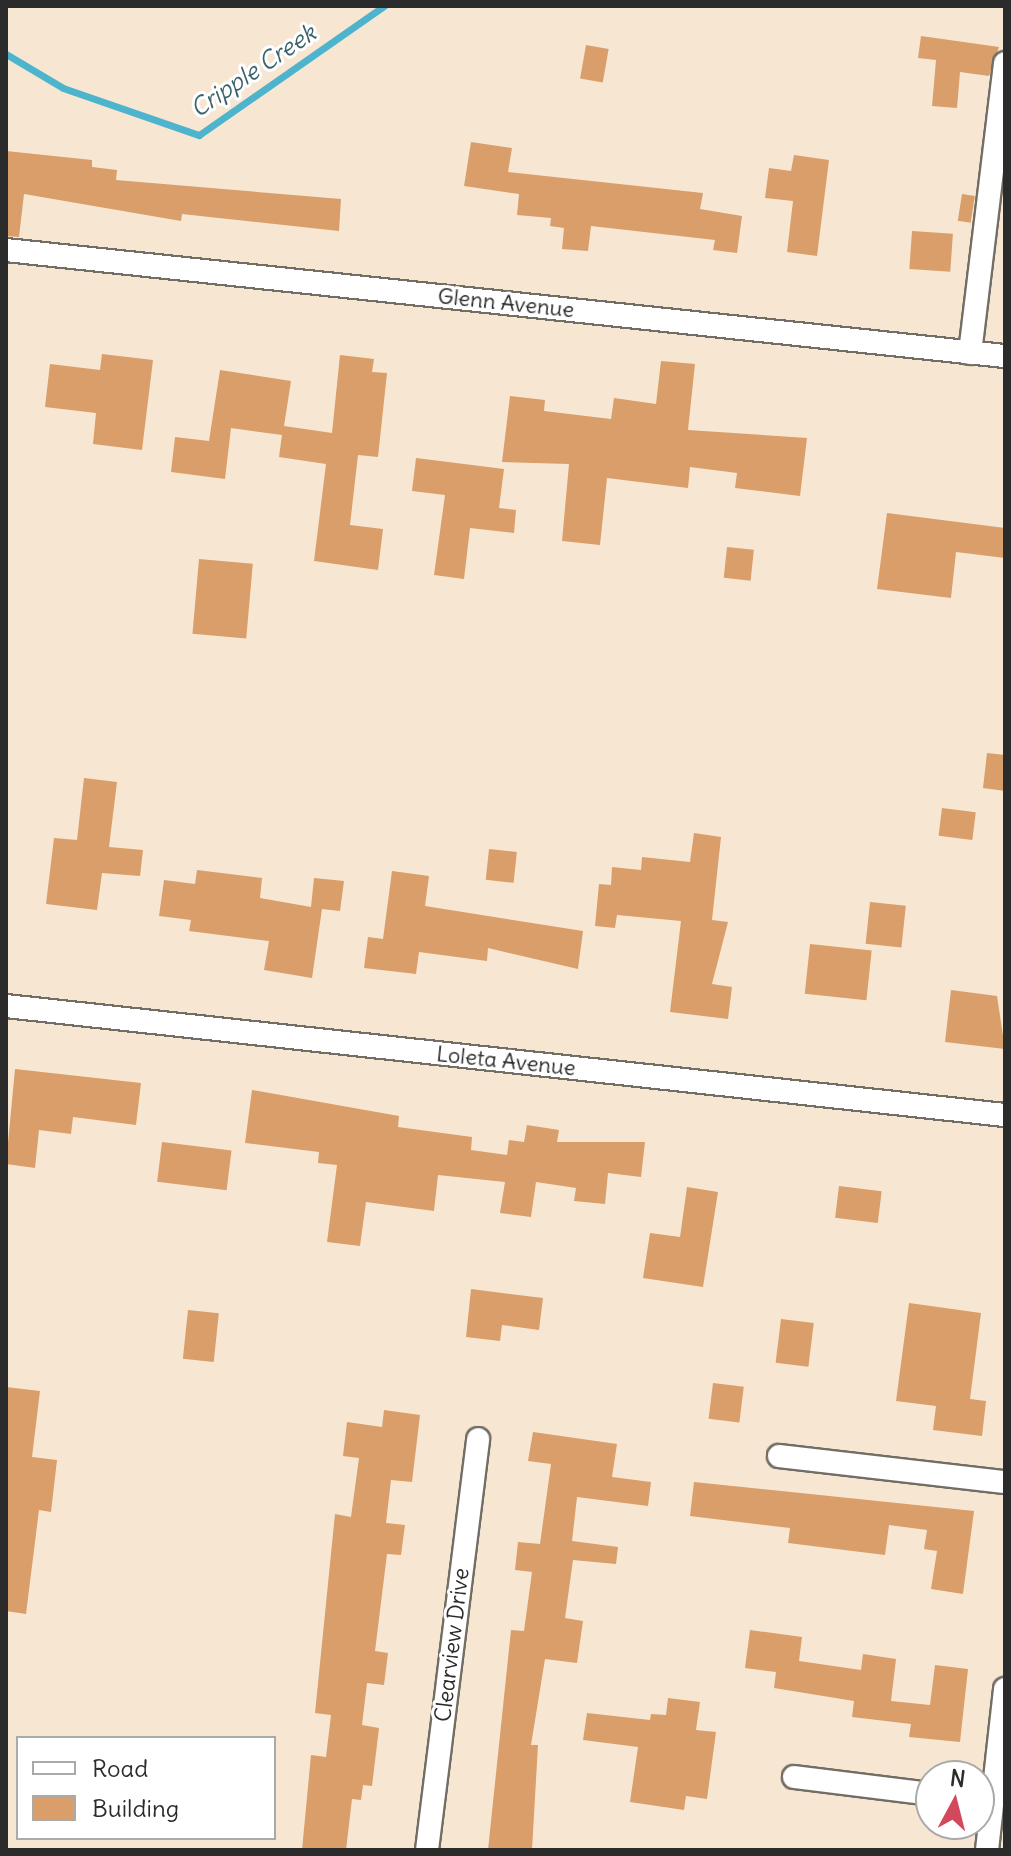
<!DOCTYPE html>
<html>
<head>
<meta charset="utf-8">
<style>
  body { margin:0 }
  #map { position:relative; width:1011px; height:1856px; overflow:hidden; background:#f7e7d2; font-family:Delius,sans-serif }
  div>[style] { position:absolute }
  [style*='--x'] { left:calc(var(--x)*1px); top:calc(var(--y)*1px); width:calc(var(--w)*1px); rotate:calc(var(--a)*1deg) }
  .stream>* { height:7px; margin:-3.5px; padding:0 3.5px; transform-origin:3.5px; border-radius:3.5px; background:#4eb4cd }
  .building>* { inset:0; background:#d99e6a; transform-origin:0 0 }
  .roads { filter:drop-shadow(2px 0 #726d65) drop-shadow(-2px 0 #726d65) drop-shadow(0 2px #726d65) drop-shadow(0 -2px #726d65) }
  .street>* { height:22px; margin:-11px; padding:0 11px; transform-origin:11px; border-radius:11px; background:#fff }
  span { translate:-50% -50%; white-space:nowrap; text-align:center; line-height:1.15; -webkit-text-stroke:6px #fff; paint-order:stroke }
  .street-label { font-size:22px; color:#2b2b2b }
  .water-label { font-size:24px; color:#39626c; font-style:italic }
  .frame { position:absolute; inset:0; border:8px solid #2b2b2b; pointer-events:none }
  .legend { position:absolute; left:16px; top:1736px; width:260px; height:104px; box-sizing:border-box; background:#fff; border:2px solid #aaa; margin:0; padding:10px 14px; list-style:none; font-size:24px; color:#2b2b2b }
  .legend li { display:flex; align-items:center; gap:16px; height:40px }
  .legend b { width:40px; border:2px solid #aaa }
  .north { position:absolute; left:915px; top:1760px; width:80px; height:80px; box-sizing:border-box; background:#fff; border:2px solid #aaa; border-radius:50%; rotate:7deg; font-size:22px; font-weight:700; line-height:32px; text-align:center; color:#2b2b2b }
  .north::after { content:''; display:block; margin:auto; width:28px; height:36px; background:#d1495b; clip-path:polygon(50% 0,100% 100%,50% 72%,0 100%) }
</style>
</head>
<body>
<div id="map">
  <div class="stream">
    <i style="--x:6;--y:54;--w:66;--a:30.8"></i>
    <i style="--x:63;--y:88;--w:144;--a:19.1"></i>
    <i style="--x:199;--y:135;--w:226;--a:-34.9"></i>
  </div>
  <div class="building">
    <i style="clip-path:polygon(921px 36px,999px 47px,989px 76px,960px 72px,957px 108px,932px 106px,936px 60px,918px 58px)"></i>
    <i style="left:586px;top:45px;width:23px;height:34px;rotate:10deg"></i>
    <i style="clip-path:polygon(471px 142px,512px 148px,508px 172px,703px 193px,700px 209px,742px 216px,737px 253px,713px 250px,715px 240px,591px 226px,588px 251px,562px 249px,564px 228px,550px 226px,551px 218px,517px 215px,519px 194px,464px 186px)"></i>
    <i style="clip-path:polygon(6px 151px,92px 160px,92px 167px,117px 170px,116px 180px,341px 199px,339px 231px,182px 214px,181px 221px,24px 194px,19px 237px,6px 236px)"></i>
    <i style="clip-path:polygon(794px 155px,829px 160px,817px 256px,787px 252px,793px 201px,765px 198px,769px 168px,791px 171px)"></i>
    <i style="left:962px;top:194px;width:13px;height:27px;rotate:9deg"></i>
    <i style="left:912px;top:231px;width:41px;height:38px;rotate:4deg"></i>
    <i style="clip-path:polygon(102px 354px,153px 360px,142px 450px,93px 444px,96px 413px,45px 407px,50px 364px,100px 370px)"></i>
    <i style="clip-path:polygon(340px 355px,374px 359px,372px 372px,387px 373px,378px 457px,358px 455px,350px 525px,383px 529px,378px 570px,314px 561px,326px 464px,279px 457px,282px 435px,231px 428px,225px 479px,171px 472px,175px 437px,209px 441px,220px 370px,291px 381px,284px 426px,332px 433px)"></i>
    <i style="clip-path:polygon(661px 361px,695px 364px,688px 430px,807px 438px,800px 496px,735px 488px,737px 473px,690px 467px,688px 488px,607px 478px,600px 545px,562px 541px,569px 464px,502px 462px,510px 396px,545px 400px,544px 411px,611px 419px,614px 398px,656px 404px)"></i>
    <i style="clip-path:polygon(416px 458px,504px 469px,499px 508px,516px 510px,514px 533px,470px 528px,464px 579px,434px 575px,445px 495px,412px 491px)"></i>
    <i style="clip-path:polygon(887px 513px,1005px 528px,1005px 558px,956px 552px,951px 598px,877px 589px)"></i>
    <i style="left:727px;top:547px;width:27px;height:31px;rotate:6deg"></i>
    <i style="left:199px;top:559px;width:54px;height:75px;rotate:5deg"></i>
    <i style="clip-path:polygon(987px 753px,1005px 755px,1005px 791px,983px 788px)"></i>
    <i style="clip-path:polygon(84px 778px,117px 782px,109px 847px,143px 850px,140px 876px,102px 873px,97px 910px,46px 904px,54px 838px,77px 840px)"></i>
    <i style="left:942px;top:808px;width:34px;height:28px;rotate:7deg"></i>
    <i style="clip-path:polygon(694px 833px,721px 837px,712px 920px,728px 922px,712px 984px,732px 987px,728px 1019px,670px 1012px,681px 921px,617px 915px,615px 928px,595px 926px,599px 884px,611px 885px,612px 867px,641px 870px,642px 857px,690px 862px)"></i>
    <i style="left:489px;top:849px;width:28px;height:31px;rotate:6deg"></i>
    <i style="clip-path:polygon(197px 870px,262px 878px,260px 898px,311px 907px,314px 878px,344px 881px,340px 911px,322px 909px,312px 978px,264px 970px,269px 941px,189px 931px,191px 920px,159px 916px,164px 880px,195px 884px)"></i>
    <i style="clip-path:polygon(392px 871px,429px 876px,425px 906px,583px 931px,578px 969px,488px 948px,487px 961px,419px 952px,416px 974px,364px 968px,368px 937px,383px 939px)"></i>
    <i style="left:870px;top:902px;width:36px;height:42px;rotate:6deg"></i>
    <i style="left:810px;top:944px;width:62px;height:50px;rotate:6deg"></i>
    <i style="clip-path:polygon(951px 990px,997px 996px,1005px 1049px,945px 1042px)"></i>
    <i style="clip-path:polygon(15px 1069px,141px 1083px,136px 1125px,73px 1117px,71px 1134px,39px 1130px,35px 1168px,6px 1164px)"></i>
    <i style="clip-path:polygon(252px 1090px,399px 1116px,398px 1127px,472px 1137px,471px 1150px,507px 1155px,509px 1140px,524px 1142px,527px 1125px,559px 1130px,557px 1142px,645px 1142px,641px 1177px,608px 1173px,605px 1204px,574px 1201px,576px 1188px,536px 1182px,531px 1217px,500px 1213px,505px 1182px,438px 1175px,434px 1211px,366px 1202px,360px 1246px,327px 1242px,337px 1165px,318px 1163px,319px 1152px,245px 1143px)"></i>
    <i style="left:162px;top:1142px;width:70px;height:40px;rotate:7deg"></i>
    <i style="left:839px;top:1186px;width:43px;height:32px;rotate:7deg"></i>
    <i style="clip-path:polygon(687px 1187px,718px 1192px,703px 1287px,643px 1278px,650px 1233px,680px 1237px)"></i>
    <i style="clip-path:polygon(471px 1289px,543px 1298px,539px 1330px,502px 1325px,500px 1341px,466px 1337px)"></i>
    <i style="clip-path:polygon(909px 1303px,981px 1313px,970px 1399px,986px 1401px,982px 1436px,933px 1430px,936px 1406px,896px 1401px)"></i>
    <i style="left:188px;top:1310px;width:31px;height:49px;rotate:6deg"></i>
    <i style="left:781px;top:1319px;width:33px;height:44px;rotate:7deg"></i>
    <i style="left:713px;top:1383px;width:31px;height:36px;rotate:7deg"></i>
    <i style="clip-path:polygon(6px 1387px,40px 1391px,32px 1457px,57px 1460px,51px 1512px,39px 1510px,26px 1614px,6px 1611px)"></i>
    <i style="clip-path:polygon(384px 1410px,420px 1415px,412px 1482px,391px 1480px,386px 1523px,405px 1525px,401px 1555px,387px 1554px,375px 1651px,388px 1653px,384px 1685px,367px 1683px,362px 1725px,379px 1728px,372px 1786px,363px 1785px,361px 1800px,352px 1799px,346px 1850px,302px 1850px,311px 1755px,326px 1757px,331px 1715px,315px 1713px,335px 1514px,351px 1517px,359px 1458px,343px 1456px,347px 1422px,382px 1427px)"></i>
    <i style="clip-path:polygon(533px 1432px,617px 1444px,612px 1477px,651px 1482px,648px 1506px,577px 1497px,572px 1541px,618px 1547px,616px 1564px,573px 1560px,565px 1618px,583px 1621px,577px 1663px,545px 1659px,531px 1745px,538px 1745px,532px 1850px,488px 1850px,511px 1630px,524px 1631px,532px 1572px,515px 1570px,518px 1542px,540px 1544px,551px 1464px,528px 1461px)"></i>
    <i style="clip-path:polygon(694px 1482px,974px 1511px,963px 1594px,931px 1589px,937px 1551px,924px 1549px,927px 1530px,889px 1525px,885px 1555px,788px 1543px,790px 1528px,690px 1516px)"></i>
    <i style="clip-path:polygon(750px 1630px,802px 1637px,799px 1661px,861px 1670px,863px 1654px,896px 1659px,891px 1701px,930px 1705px,935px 1665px,968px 1669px,960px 1742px,909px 1737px,911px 1724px,852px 1717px,854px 1701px,774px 1688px,776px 1672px,745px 1668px)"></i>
    <i style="clip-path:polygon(668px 1698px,700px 1702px,696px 1730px,716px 1732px,707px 1799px,686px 1796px,684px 1810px,630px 1802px,638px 1747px,583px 1740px,587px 1713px,650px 1720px,651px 1714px,666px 1715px)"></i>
  </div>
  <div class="roads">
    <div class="street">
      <i style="--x:6;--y:250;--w:1005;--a:6.06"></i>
      <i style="--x:970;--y:353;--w:292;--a:-83.1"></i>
      <i style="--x:6;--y:1006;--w:1005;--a:6.23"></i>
      <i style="--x:779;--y:1456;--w:227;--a:6.6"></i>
      <i style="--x:794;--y:1777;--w:138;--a:7.1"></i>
      <i style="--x:427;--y:1850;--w:414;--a:-82.9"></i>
      <i style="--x:987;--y:1850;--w:162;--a:-83.6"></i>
    </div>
  </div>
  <div class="street-label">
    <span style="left:506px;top:303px;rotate:6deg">Glenn Avenue</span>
    <span style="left:506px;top:1061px;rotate:6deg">Loleta Avenue</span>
    <span style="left:452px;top:1645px;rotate:-83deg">Clearview Drive</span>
  </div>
  <div class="water-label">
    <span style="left:253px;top:71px;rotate:-34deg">Cripple Creek</span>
  </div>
  <div class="frame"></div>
  <ul class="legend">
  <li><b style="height:10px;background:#fff"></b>Road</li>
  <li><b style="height:22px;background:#d99e6a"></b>Building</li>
  </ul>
  <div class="north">N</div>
</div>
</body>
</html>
